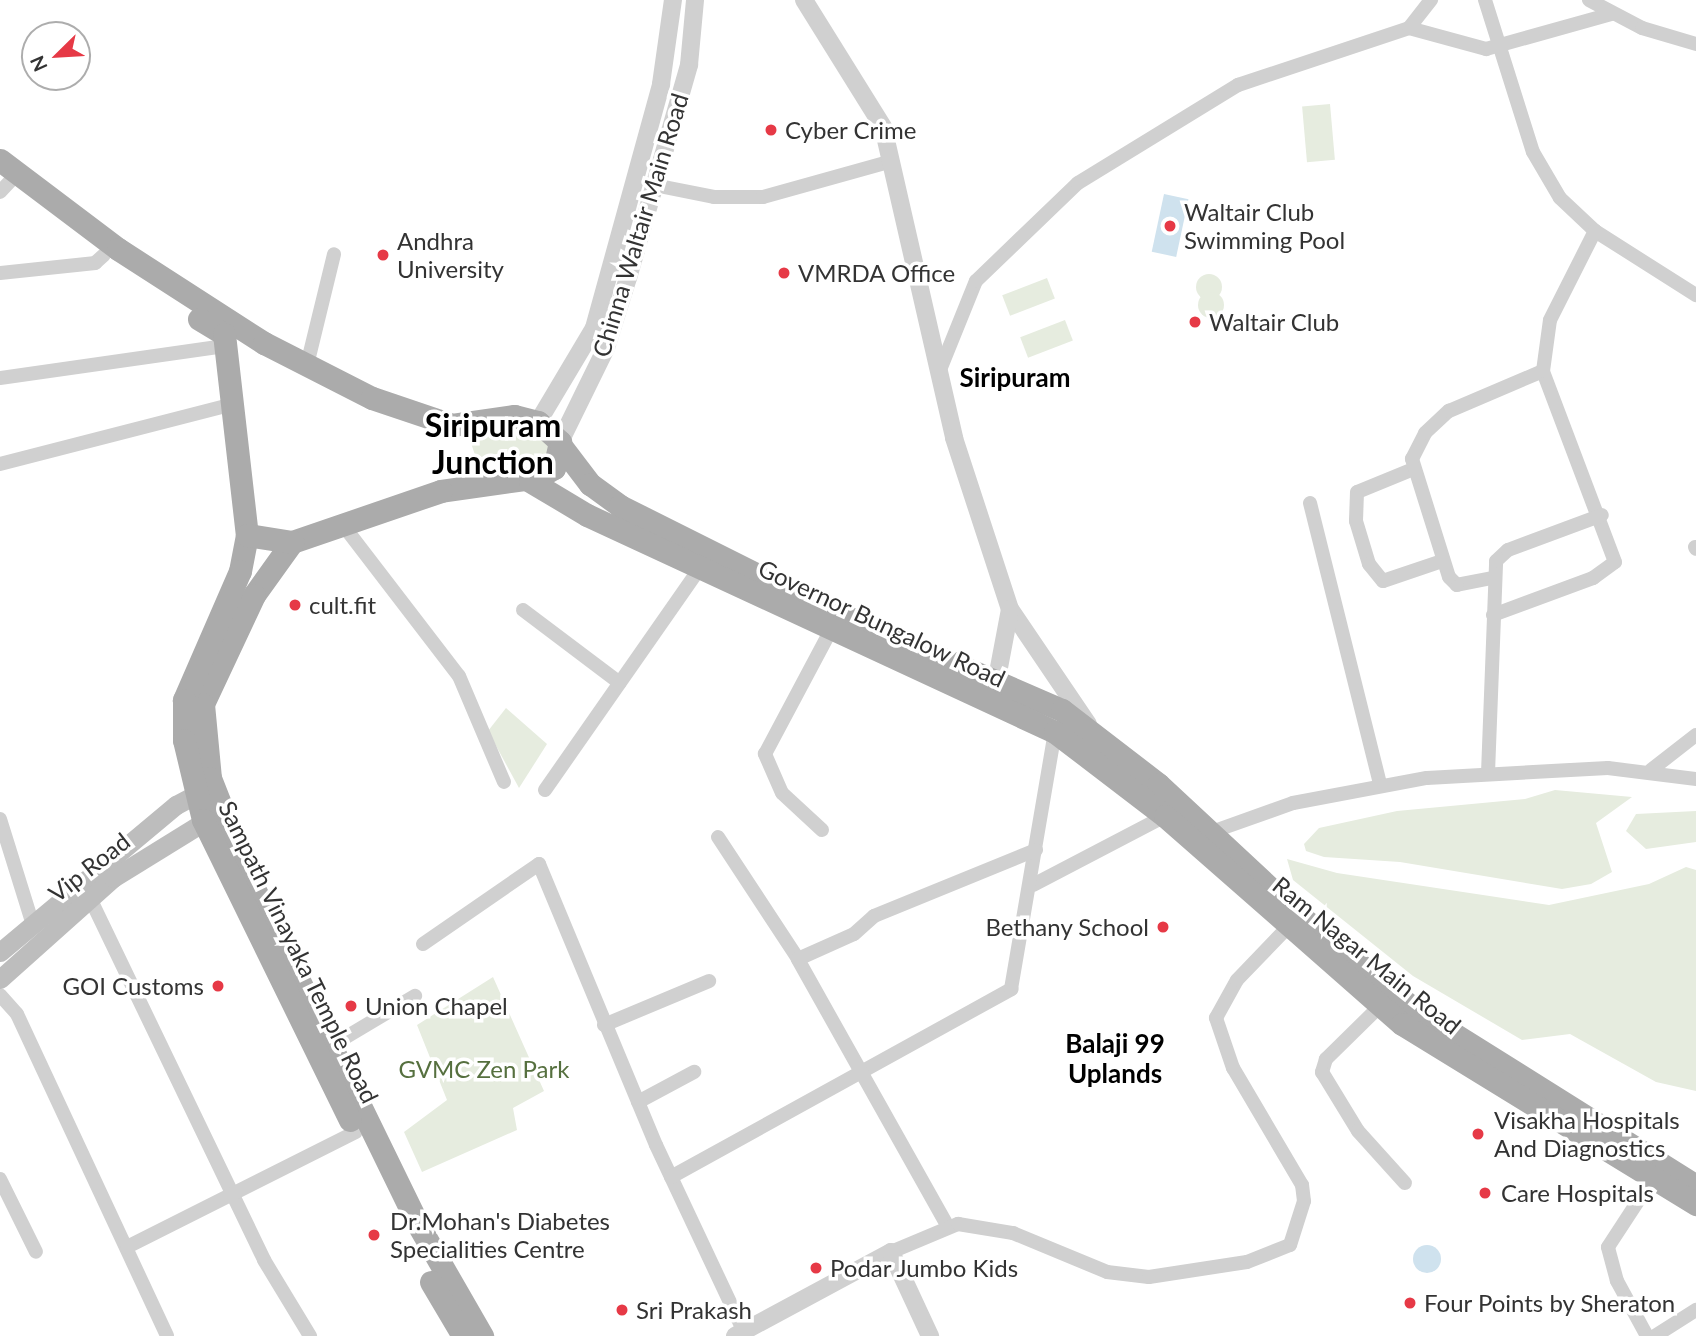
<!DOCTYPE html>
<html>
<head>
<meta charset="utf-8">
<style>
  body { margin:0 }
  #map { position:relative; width:1696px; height:1336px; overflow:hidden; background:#fff; font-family:Lato,sans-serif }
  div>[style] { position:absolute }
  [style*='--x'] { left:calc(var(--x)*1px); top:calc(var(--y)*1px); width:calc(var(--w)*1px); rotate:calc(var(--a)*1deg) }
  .green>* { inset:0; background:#e6ecdf; transform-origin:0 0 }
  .round { border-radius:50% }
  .water>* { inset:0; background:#cfe2ee; transform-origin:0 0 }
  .minor>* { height:14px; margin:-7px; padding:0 7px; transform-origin:7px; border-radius:7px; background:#d0d0d0 }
  .tertiary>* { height:18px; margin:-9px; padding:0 9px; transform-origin:9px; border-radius:9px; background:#d0d0d0 }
  .secondary>* { height:19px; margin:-9.5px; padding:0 9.5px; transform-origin:9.5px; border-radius:9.5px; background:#bdbdbd }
  .primary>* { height:23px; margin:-11.5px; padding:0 11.5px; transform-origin:11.5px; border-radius:11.5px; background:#ababab }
  .dots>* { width:19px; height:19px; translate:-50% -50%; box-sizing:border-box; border:4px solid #fff; border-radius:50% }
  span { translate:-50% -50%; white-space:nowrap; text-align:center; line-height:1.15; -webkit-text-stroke:7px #fff; paint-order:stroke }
  .poi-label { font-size:24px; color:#333 }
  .left { translate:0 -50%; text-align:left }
  .right { translate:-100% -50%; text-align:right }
  .street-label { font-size:24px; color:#333 }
  .park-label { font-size:24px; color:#56703f }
  .neighbourhood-label { font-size:26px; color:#000; font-weight:700 }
  .district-label { font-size:32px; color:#000; font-weight:700 }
  .north { position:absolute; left:21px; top:21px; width:70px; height:70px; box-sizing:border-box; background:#fff; border:2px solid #adadad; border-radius:50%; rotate:246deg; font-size:19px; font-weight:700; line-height:28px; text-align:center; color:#333 }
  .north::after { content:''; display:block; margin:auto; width:24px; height:32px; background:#e63946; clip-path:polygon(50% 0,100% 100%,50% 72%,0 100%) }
</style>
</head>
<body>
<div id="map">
  <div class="green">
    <i style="left:1330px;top:104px;width:56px;height:28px;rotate:85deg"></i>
    <i class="round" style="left:1196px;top:274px;width:26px;height:26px"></i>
    <i style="left:1047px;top:278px;width:22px;height:48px;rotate:69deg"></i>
    <i class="round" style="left:1198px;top:292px;width:26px;height:26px"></i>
    <i style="left:1065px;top:320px;width:22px;height:48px;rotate:69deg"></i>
    <i style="clip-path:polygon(506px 425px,534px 433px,550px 446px,545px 461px,513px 466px,475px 455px,469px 437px)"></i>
    <i style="clip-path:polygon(506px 708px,547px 744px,519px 788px,488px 731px)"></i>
    <i style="clip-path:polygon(1555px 790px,1632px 797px,1596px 823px,1612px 872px,1591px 884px,1562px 889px,1400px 862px,1324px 857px,1306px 851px,1304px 844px,1319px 828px,1397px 811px,1525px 799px)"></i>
    <i style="clip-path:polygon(1696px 811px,1696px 842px,1646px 849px,1626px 831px,1636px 814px)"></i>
    <i style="clip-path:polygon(1287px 859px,1337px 873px,1549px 905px,1649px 884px,1686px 867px,1696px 870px,1696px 1091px,1656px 1082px,1570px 1034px,1522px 1040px,1413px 976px,1293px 880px)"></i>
    <i style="clip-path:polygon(493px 977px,544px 1091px,513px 1108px,517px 1130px,422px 1172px,404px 1132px,447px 1100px,417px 1025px)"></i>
  </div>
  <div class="water">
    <i style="left:1164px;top:194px;width:25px;height:59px;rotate:12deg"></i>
    <i class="round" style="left:1413px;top:1245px;width:28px;height:28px"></i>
  </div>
  <div class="minor">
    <i style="--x:1485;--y:0;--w:159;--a:72.5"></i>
    <i style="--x:1533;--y:152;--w:53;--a:59.6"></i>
    <i style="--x:1560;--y:198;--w:48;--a:43.3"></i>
    <i style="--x:1595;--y:231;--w:120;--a:32.4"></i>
    <i style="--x:1589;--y:0;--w:60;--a:27.8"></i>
    <i style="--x:1642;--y:28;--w:56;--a:16.5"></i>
    <i style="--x:1409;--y:28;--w:80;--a:15.3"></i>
    <i style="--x:1486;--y:49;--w:130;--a:-15.6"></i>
    <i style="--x:654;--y:185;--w:61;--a:11.3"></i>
    <i style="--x:714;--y:197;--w:49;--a:0"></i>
    <i style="--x:763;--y:197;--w:134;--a:-15.6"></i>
    <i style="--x:0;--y:192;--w:25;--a:-47"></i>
    <i style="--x:0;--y:273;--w:96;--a:-6"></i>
    <i style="--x:95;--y:263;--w:12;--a:-42"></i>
    <i style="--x:307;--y:365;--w:114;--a:-76.3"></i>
    <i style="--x:940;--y:370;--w:96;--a:-68"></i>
    <i style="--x:976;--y:281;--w:141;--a:-43.9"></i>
    <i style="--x:1078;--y:183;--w:188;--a:-31.5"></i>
    <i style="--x:1238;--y:85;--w:180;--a:-18.4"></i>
    <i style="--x:1409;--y:28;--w:36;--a:-52"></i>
    <i style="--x:0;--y:378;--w:227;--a:-8.1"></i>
    <i style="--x:0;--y:464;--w:241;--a:-14.4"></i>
    <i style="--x:1411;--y:470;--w:58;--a:157.8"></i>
    <i style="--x:1357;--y:492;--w:29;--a:92"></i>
    <i style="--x:1356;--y:521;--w:45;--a:73.2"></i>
    <i style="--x:1369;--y:564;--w:22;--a:51"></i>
    <i style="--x:1383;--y:581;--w:62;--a:-18.7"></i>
    <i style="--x:1310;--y:503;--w:290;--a:76"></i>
    <i style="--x:343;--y:525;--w:190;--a:52.5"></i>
    <i style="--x:459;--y:676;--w:115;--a:67"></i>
    <i style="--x:1695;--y:547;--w:2;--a:63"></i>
    <i style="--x:1492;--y:578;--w:36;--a:169"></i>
    <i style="--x:1457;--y:585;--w:11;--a:-135"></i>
    <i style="--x:1449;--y:577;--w:124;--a:-107.4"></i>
    <i style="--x:1412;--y:459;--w:29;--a:-63"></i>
    <i style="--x:1425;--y:433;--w:33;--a:-43"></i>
    <i style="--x:1449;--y:411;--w:102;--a:-23.1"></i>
    <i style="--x:523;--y:610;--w:121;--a:37"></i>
    <i style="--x:1493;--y:615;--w:107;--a:-20.3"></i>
    <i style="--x:1593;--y:578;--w:27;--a:-36"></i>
    <i style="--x:1615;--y:562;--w:204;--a:-110.7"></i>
    <i style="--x:1543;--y:371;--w:51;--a:-82.2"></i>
    <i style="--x:1550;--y:320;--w:100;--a:-63.2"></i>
    <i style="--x:1651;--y:770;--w:57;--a:-37.9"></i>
    <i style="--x:1488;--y:773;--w:212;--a:-87.8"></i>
    <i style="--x:1496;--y:561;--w:16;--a:-43"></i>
    <i style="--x:1508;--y:550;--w:100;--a:-20.4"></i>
    <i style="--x:545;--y:790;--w:279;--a:-55.1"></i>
    <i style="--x:0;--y:819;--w:108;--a:72.7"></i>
    <i style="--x:822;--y:830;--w:54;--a:-137.2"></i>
    <i style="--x:782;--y:793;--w:43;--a:-113.6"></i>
    <i style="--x:765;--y:754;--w:140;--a:-62"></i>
    <i style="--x:1206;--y:834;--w:92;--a:-19.6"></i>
    <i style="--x:1293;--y:803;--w:136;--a:-10.6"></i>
    <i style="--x:1427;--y:778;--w:181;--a:-3.2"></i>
    <i style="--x:1608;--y:768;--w:89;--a:7.1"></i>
    <i style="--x:718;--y:837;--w:146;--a:56.7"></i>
    <i style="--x:1033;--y:885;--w:149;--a:-27.6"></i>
    <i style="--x:89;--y:896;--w:404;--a:64.3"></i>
    <i style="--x:264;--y:1260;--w:89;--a:58.8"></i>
    <i style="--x:423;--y:944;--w:141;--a:-34.6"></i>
    <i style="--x:539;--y:864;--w:304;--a:67.4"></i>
    <i style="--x:656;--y:1145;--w:204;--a:64.8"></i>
    <i style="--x:0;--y:995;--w:25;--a:48"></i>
    <i style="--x:17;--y:1014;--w:355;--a:65"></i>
    <i style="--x:1380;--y:1006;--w:76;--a:135.5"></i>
    <i style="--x:1326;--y:1059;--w:14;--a:107"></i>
    <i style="--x:1322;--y:1072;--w:69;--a:58.6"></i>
    <i style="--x:1358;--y:1131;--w:70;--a:47.9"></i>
    <i style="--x:604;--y:1025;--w:114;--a:-22.7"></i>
    <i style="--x:331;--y:1046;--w:98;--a:-30.8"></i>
    <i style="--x:638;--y:1102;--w:64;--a:-28.2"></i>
    <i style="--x:671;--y:1177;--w:389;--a:-28.9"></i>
    <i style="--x:1011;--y:989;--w:261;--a:-80.3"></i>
    <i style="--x:0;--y:1179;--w:81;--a:63.7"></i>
    <i style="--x:947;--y:1225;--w:305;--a:-119.3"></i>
    <i style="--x:798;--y:959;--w:61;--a:-24.1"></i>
    <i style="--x:854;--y:934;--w:27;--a:-42"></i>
    <i style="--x:874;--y:916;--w:175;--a:-22.2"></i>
    <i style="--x:127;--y:1247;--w:256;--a:-26.7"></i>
    <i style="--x:891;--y:1252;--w:73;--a:-22.7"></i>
    <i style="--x:958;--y:1224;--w:56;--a:9.3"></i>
    <i style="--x:1013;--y:1233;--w:102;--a:22.5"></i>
    <i style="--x:1107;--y:1272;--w:42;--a:6.8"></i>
    <i style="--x:1149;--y:1277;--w:99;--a:-8.7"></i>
    <i style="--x:1247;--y:1262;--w:46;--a:-21.6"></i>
    <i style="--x:1290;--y:1245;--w:46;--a:-72.3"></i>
    <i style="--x:1304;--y:1201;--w:16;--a:-97"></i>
    <i style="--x:1302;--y:1185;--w:136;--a:-120.5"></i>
    <i style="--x:1233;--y:1068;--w:53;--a:-108.8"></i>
    <i style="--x:1216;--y:1018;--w:43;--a:-61.1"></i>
    <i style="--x:1237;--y:980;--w:72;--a:-46.1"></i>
    <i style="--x:1647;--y:1336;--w:63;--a:-118.6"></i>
    <i style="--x:1617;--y:1281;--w:35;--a:-105"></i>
    <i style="--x:1608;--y:1247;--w:90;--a:-56.8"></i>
    <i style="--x:1655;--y:1336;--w:49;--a:-32.4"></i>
  </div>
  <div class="tertiary">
    <i style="--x:804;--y:0;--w:150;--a:58.1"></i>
    <i style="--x:883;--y:127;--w:319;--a:77.1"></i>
    <i style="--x:954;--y:438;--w:180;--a:71.9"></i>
    <i style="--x:1010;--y:609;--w:139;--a:55.9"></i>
    <i style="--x:538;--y:422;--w:109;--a:-59.2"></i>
    <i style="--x:594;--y:328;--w:253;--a:-74.6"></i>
    <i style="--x:661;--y:84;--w:85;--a:-81.9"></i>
    <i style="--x:560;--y:442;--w:105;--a:-63.9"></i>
    <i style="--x:606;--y:348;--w:73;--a:-72.6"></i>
    <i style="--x:628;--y:278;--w:222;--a:-74"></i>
    <i style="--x:689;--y:65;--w:65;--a:-84.7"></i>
    <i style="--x:994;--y:694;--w:86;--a:-79.3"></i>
    <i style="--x:735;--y:1336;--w:177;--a:-28.3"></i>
    <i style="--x:891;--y:1252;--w:93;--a:65.1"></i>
  </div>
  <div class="secondary">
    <i style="--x:0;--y:952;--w:229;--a:-39.9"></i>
    <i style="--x:176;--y:805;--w:38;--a:-28"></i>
    <i style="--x:0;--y:979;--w:152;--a:-41.8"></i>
    <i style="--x:113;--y:878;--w:120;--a:-31.7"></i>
  </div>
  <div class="primary">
    <i style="--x:0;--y:160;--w:148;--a:37"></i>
    <i style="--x:118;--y:249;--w:174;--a:32.8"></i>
    <i style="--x:264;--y:343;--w:121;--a:27"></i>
    <i style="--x:372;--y:398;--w:84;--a:18.6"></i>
    <i style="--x:452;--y:425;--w:63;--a:-8.3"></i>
    <i style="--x:514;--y:416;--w:25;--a:14"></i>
    <i style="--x:538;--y:422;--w:30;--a:42"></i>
    <i style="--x:560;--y:442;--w:27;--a:103"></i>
    <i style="--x:554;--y:468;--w:17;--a:149"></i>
    <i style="--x:539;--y:477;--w:99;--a:171.9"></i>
    <i style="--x:441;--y:491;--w:157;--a:161.1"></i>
    <i style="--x:292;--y:542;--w:65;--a:125.6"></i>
    <i style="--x:254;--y:595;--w:120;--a:115.1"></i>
    <i style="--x:203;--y:704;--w:74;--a:84.6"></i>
    <i style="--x:210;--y:778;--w:112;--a:68.5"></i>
    <i style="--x:251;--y:882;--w:377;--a:64"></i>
    <i style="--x:416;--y:1221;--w:133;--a:60.1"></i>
    <i style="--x:199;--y:319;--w:29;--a:31"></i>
    <i style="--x:224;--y:334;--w:202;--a:83.5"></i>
    <i style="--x:247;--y:535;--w:37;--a:101"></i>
    <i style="--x:240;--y:571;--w:141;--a:113.5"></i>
    <i style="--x:184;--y:700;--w:40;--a:90"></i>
    <i style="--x:184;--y:740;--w:82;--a:76.6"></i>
    <i style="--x:203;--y:820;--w:334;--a:63.9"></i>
    <i style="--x:561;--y:446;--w:48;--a:52.7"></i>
    <i style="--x:590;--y:484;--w:37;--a:36"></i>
    <i style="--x:620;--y:506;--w:206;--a:26.6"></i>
    <i style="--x:804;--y:598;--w:281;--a:23.5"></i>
    <i style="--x:1062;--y:710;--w:121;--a:37.6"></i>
    <i style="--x:1158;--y:784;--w:194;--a:42.9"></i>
    <i style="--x:1300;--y:916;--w:147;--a:39.2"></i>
    <i style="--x:1414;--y:1009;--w:333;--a:32.1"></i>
    <i style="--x:530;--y:481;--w:66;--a:30.8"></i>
    <i style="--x:587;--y:515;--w:516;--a:24.88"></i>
    <i style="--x:1055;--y:732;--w:138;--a:37.4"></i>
    <i style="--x:1165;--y:816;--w:315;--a:41.3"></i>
    <i style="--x:1402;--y:1024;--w:345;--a:31.5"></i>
    <i style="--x:247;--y:535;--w:46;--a:8.8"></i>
    <i style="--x:431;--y:1282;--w:63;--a:59.3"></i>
  </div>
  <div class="dots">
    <i style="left:771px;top:130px;background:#e63946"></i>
    <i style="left:1170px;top:226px;background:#e63946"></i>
    <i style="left:383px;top:255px;background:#e63946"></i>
    <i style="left:784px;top:273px;background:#e63946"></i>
    <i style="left:1195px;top:322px;background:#e63946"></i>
    <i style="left:295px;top:605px;background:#e63946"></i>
    <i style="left:1163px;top:927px;background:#e63946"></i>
    <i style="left:218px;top:986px;background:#e63946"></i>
    <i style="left:351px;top:1006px;background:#e63946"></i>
    <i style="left:1478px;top:1134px;background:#e63946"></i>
    <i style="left:1485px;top:1193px;background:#e63946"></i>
    <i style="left:374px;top:1235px;background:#e63946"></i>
    <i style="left:816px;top:1268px;background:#e63946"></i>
    <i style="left:1410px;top:1303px;background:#e63946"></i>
    <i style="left:622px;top:1310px;background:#e63946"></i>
  </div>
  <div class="poi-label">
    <span class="left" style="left:785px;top:130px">Cyber Crime</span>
    <span class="left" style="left:1184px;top:226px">Waltair Club<br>Swimming Pool</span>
    <span class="left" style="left:397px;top:255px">Andhra<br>University</span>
    <span class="left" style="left:798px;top:273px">VMRDA Office</span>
    <span class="left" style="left:1209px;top:322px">Waltair Club</span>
    <span class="left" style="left:309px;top:605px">cult.fit</span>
    <span class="right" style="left:1149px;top:927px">Bethany School</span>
    <span class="right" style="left:204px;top:986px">GOI Customs</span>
    <span class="left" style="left:365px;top:1006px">Union Chapel</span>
    <span class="left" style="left:1494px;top:1134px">Visakha Hospitals<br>And Diagnostics</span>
    <span class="left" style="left:1501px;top:1193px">Care Hospitals</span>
    <span class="left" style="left:390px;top:1235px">Dr.Mohan's Diabetes<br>Specialities Centre</span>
    <span class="left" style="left:830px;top:1268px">Podar Jumbo Kids</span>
    <span class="left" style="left:1424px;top:1303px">Four Points by Sheraton</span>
    <span class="left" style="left:636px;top:1310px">Sri Prakash</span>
  </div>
  <div class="street-label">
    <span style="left:640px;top:225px;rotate:-73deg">Chinna Waltair Main Road</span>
    <span style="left:882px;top:623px;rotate:25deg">Governor Bungalow Road</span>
    <span style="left:89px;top:867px;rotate:-38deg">Vip Road</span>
    <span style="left:299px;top:952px;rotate:64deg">Sampath Vinayaka Temple Road</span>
    <span style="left:1367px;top:955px;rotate:39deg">Ram Nagar Main Road</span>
  </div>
  <div class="park-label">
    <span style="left:484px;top:1069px">GVMC Zen Park</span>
  </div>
  <div class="neighbourhood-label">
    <span style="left:1015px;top:378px">Siripuram</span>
    <span style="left:1115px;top:1059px">Balaji 99<br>Uplands</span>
  </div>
  <div class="district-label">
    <span style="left:493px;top:444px">Siripuram<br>Junction</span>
  </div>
  <div class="north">N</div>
</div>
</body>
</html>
